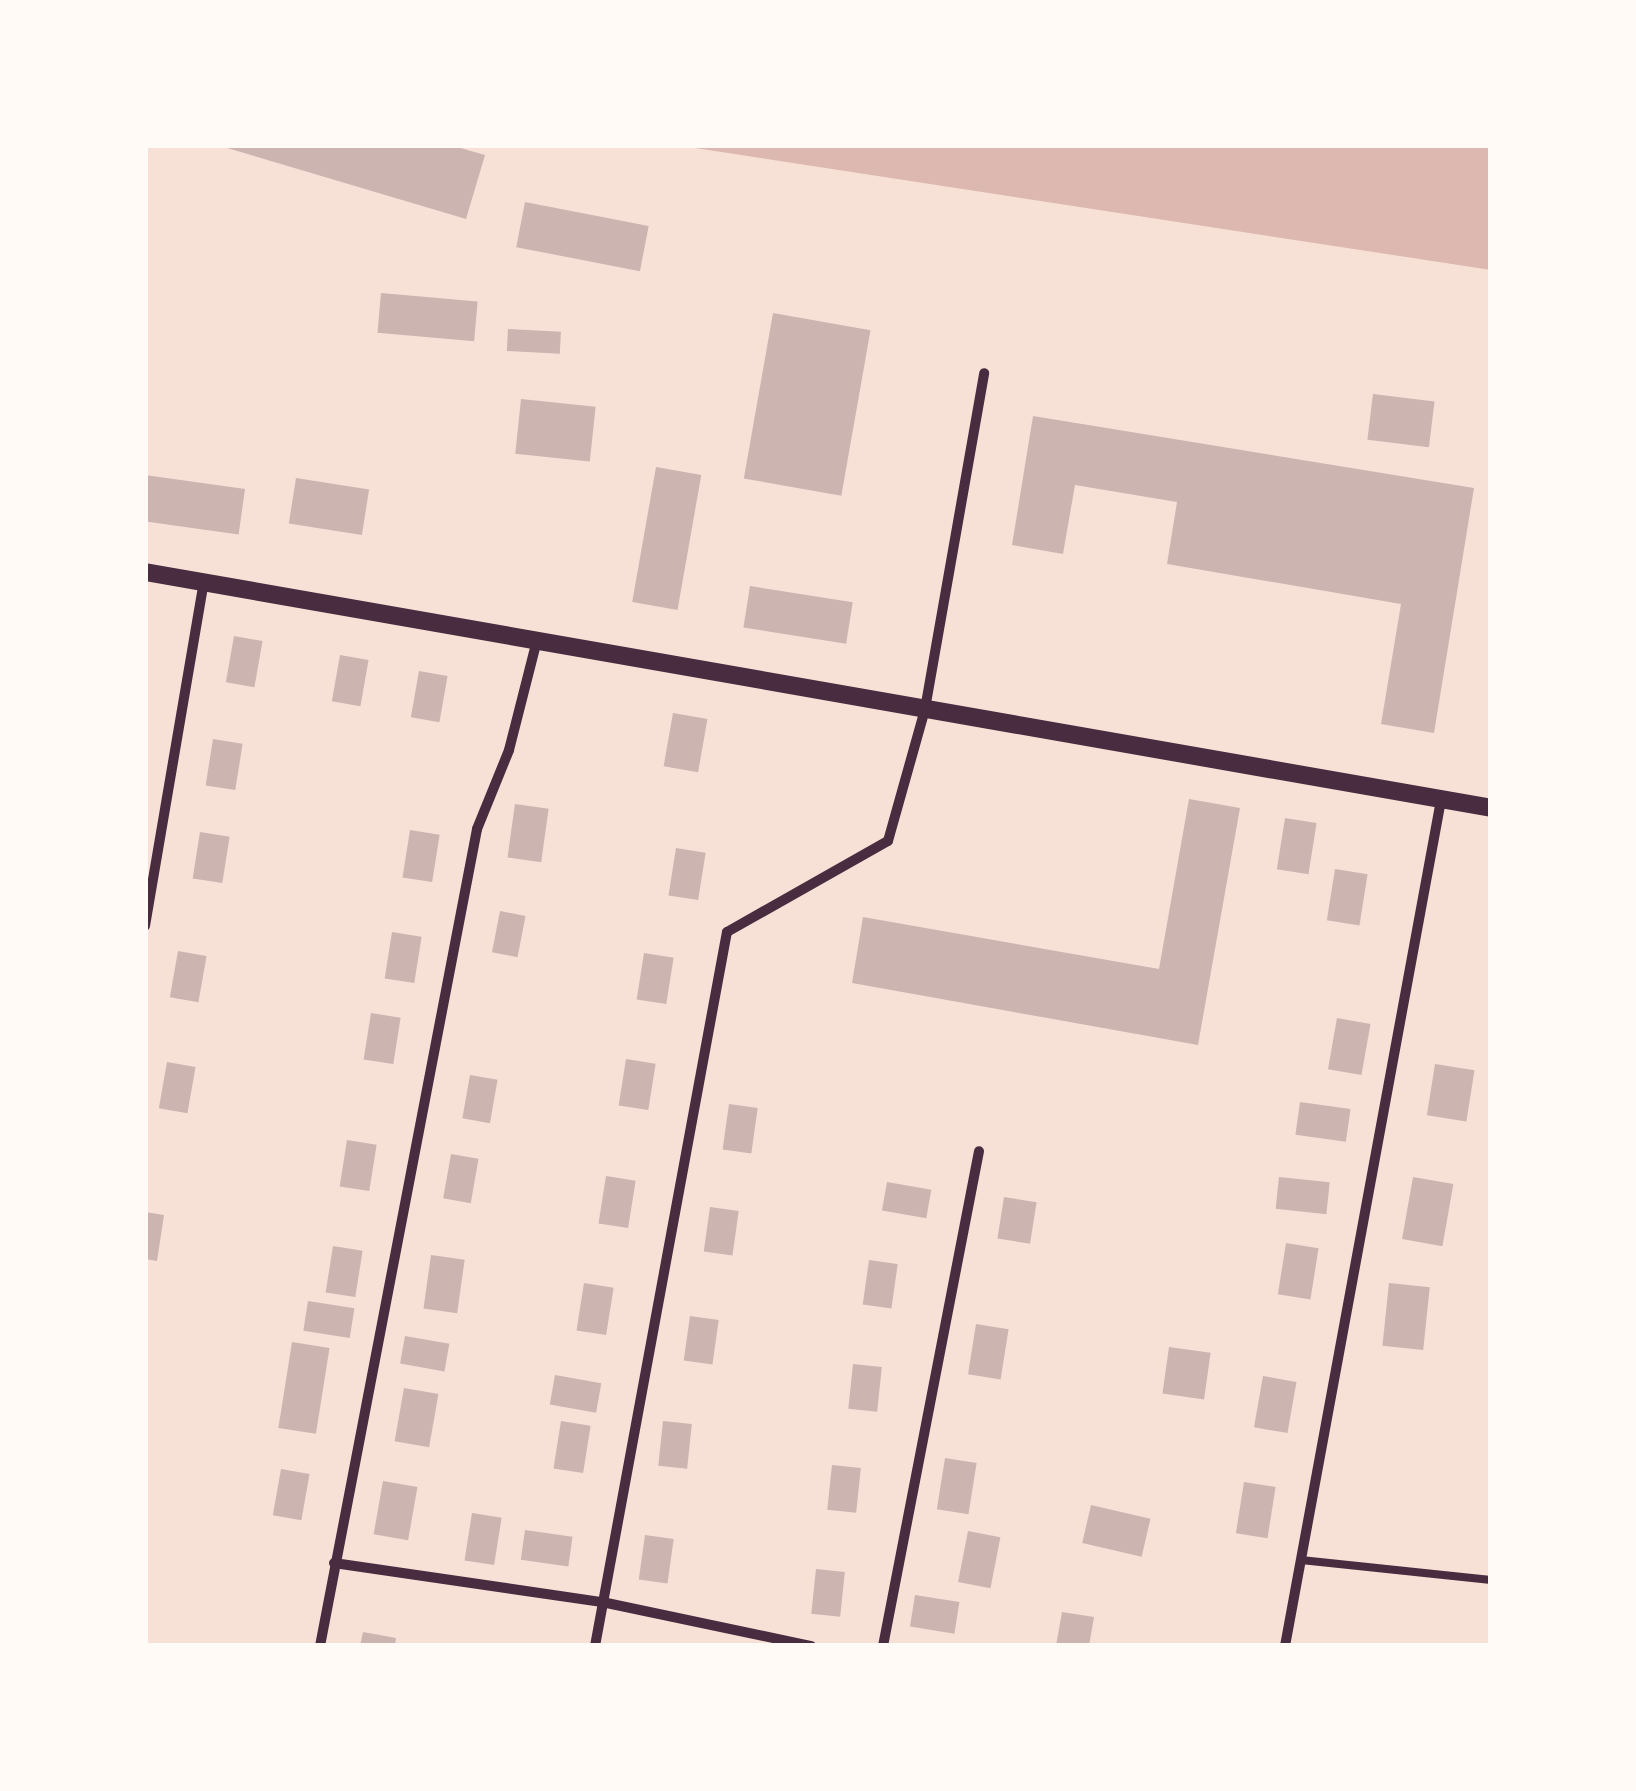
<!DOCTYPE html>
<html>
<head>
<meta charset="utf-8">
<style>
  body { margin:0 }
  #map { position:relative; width:1636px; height:1791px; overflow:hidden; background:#f7e1d7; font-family:"Playfair Display",serif }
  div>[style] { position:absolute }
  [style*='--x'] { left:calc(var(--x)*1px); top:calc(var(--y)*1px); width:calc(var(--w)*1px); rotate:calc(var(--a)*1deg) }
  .water>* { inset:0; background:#dcb8b0 }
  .building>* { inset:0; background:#ccb4b1; transform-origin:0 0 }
  .service>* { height:8px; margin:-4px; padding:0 4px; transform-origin:4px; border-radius:4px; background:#4a2c40 }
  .minor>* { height:10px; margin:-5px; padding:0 5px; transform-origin:5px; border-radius:5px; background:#4a2c40 }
  .tertiary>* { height:18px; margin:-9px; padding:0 9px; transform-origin:9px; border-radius:9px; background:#4a2c40 }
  span { translate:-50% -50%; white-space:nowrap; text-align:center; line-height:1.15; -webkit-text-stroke:10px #fffaf5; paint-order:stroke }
  .frame { position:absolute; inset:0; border:148px solid #fffaf5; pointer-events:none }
</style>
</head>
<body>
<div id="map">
  <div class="water">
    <i style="clip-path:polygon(689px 145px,1491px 145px,1491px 270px,695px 148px)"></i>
  </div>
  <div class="building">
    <i style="clip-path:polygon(217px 145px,450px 145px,485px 155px,466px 219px)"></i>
    <i style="left:525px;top:202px;width:126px;height:46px;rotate:11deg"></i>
    <i style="left:381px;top:293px;width:97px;height:40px;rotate:5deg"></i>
    <i style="left:773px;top:313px;width:99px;height:168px;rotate:10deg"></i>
    <i style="left:508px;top:329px;width:53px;height:22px;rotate:3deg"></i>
    <i style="left:1373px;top:394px;width:62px;height:46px;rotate:7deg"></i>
    <i style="left:521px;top:399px;width:75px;height:55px;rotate:6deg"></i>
    <i style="clip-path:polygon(1033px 416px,1474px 488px,1434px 733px,1381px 724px,1401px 604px,1167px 564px,1177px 502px,1075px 485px,1063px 554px,1012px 545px)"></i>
    <i style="left:656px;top:467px;width:46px;height:137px;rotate:10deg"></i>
    <i style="left:145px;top:475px;width:101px;height:46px;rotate:8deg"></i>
    <i style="left:296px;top:478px;width:74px;height:46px;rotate:9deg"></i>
    <i style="left:750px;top:586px;width:104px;height:42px;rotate:9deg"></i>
    <i style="left:234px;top:636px;width:29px;height:47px;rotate:10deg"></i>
    <i style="left:340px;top:655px;width:29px;height:47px;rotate:10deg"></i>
    <i style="left:419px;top:671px;width:29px;height:47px;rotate:10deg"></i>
    <i style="left:673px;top:713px;width:35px;height:54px;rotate:10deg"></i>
    <i style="left:213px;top:739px;width:30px;height:47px;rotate:9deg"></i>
    <i style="clip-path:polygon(1189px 799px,1240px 808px,1198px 1045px,852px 983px,863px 917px,1159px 969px)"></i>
    <i style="left:515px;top:804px;width:34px;height:54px;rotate:8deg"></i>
    <i style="left:1285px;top:818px;width:32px;height:52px;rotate:9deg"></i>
    <i style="left:410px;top:830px;width:30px;height:48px;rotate:9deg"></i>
    <i style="left:200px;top:832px;width:30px;height:47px;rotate:9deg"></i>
    <i style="left:676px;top:848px;width:30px;height:48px;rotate:9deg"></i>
    <i style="left:1335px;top:869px;width:33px;height:52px;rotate:9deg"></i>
    <i style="left:500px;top:911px;width:26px;height:42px;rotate:11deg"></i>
    <i style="left:392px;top:932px;width:30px;height:47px;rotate:9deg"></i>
    <i style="left:178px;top:951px;width:29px;height:47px;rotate:10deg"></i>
    <i style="left:644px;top:953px;width:30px;height:47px;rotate:9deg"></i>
    <i style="left:371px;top:1013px;width:30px;height:47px;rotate:9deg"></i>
    <i style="left:1337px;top:1018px;width:34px;height:52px;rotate:10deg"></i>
    <i style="left:626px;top:1059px;width:30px;height:47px;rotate:9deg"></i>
    <i style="left:167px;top:1062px;width:29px;height:47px;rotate:10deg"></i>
    <i style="left:1435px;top:1064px;width:40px;height:52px;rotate:9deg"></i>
    <i style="left:470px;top:1075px;width:28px;height:44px;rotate:10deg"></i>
    <i style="left:1300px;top:1102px;width:51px;height:33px;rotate:8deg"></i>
    <i style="left:729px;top:1104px;width:29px;height:46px;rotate:8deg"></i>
    <i style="left:347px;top:1140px;width:30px;height:47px;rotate:9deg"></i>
    <i style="left:451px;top:1154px;width:28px;height:45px;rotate:10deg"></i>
    <i style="left:606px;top:1176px;width:30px;height:48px;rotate:9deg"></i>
    <i style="left:1279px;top:1177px;width:51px;height:32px;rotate:6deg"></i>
    <i style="left:1413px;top:1177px;width:41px;height:63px;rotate:10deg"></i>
    <i style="left:887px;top:1182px;width:45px;height:29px;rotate:10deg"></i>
    <i style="left:1004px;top:1197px;width:33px;height:42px;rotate:9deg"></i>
    <i style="left:710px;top:1207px;width:29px;height:45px;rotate:8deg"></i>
    <i style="clip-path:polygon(145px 1212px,164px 1215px,157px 1261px,145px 1259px)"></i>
    <i style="left:1286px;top:1243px;width:33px;height:52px;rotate:9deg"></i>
    <i style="left:333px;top:1246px;width:30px;height:47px;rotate:9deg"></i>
    <i style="left:431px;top:1255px;width:34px;height:54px;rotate:8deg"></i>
    <i style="left:869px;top:1260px;width:29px;height:45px;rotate:8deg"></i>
    <i style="left:584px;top:1283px;width:30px;height:48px;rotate:9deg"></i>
    <i style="left:1389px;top:1283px;width:41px;height:63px;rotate:6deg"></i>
    <i style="left:308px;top:1301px;width:47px;height:30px;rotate:9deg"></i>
    <i style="left:690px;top:1316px;width:29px;height:45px;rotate:8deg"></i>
    <i style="left:976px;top:1324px;width:33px;height:51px;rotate:9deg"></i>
    <i style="left:405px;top:1336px;width:45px;height:28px;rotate:10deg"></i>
    <i style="left:292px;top:1342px;width:38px;height:87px;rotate:9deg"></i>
    <i style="left:1169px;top:1347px;width:42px;height:47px;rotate:8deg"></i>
    <i style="left:853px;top:1364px;width:29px;height:45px;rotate:6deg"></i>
    <i style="left:555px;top:1375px;width:47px;height:30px;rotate:10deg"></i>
    <i style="left:1263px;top:1376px;width:34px;height:52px;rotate:10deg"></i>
    <i style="left:404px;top:1388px;width:35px;height:54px;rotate:10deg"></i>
    <i style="left:561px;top:1421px;width:30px;height:48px;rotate:9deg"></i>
    <i style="left:663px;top:1421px;width:29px;height:45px;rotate:6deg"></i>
    <i style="left:945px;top:1458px;width:32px;height:52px;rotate:9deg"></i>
    <i style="left:832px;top:1465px;width:29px;height:45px;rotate:6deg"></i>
    <i style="left:281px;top:1469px;width:29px;height:47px;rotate:10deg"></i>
    <i style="left:383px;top:1481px;width:35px;height:54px;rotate:10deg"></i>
    <i style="left:1244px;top:1482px;width:32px;height:52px;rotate:9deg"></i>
    <i style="left:1091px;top:1505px;width:61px;height:39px;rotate:13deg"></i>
    <i style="left:472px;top:1513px;width:30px;height:48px;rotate:9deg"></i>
    <i style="left:525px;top:1530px;width:48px;height:30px;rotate:8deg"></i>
    <i style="left:968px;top:1531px;width:33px;height:52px;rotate:11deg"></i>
    <i style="left:645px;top:1535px;width:29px;height:45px;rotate:8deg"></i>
    <i style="left:816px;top:1569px;width:29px;height:45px;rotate:6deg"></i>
    <i style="left:915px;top:1595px;width:45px;height:32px;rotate:9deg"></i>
    <i style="clip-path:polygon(1062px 1612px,1094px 1617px,1089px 1646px,1056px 1646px)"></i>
    <i style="clip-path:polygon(363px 1632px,396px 1638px,395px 1646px,360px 1646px)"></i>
  </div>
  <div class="service">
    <i style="--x:1301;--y:1560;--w:191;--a:6"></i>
  </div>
  <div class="minor">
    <i style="--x:145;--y:926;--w:349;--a:-80.3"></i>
    <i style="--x:334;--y:1563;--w:271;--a:8.3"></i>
    <i style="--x:602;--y:1602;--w:214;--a:11.9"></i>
    <i style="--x:320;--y:1646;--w:832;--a:-79.12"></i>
    <i style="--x:477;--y:829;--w:85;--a:-67.9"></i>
    <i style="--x:509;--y:750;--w:114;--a:-75.7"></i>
    <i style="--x:595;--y:1646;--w:726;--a:-79.53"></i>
    <i style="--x:727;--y:932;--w:185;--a:-29.5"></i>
    <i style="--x:888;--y:841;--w:137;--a:-74.3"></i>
    <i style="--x:925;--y:709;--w:341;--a:-80"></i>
    <i style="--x:883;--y:1646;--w:504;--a:-79.02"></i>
    <i style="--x:1285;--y:1646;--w:860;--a:-79.55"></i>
  </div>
  <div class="tertiary">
    <i style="--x:145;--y:572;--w:1367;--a:9.94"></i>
  </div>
  <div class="frame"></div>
</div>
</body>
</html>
